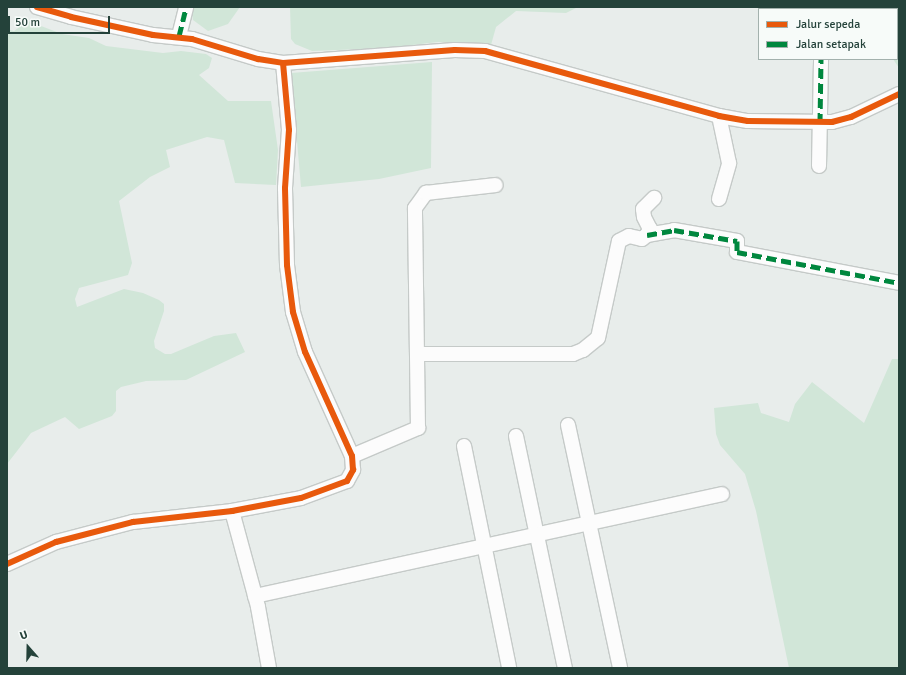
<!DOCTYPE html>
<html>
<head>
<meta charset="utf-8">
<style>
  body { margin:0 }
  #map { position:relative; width:906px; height:675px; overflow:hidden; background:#e8edeb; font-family:Signika,sans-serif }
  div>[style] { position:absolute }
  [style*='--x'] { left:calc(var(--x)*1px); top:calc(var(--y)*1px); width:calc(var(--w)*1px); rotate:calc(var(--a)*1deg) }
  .green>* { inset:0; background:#d1e6d8 }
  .roads { filter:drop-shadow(1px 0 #c5cac8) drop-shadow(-1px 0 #c5cac8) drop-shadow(0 1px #c5cac8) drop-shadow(0 -1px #c5cac8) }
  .minor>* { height:14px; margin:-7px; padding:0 7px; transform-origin:7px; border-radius:7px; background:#fcfcfc }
  .quiet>* { height:5px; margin-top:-2.5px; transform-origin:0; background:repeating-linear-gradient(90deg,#00873e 0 10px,transparent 0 15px) }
  .cycleway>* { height:6px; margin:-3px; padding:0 3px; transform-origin:3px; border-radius:3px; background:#e8590c }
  span { translate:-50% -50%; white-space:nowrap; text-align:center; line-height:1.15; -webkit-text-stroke:3.5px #f7fbf9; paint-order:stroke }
  .frame { position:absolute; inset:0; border:8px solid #24423a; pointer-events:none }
  .legend { position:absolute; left:758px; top:8px; width:140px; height:52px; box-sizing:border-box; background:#f7fbf9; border:1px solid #a3b1ad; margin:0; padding:5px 7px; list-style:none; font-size:12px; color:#24423a }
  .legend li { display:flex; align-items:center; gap:8px; height:20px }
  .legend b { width:20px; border:1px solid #a3b1ad }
  .north { position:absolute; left:8px; top:627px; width:40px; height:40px; -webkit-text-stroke:3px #f7fbf9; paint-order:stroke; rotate:340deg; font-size:11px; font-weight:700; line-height:16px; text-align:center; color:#24423a }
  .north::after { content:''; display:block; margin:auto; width:14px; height:18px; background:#24423a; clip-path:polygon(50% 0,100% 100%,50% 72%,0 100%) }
  .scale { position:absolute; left:8px; top:16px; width:102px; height:18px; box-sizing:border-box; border:2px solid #24423a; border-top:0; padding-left:5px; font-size:12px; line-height:14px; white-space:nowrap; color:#24423a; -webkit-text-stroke:3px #f7fbf9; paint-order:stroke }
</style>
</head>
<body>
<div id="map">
  <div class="green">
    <i style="clip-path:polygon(240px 7px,228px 24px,208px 31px,193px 20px,191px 8px)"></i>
    <i style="clip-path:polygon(290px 7px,578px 7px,566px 13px,516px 11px,496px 27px,491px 45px,438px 42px,387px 48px,312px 51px,295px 44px,291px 39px)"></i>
    <i style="clip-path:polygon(870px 7px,899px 7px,899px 68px,893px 59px,897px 59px,897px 9px,870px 9px)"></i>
    <i style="clip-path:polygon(28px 21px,62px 34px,89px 38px,106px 46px,163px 53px,181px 51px,206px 54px,212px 58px,209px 68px,199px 75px,228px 101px,271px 101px,278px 150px,276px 185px,235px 183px,224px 140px,207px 137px,166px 150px,170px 167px,150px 177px,119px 201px,132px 263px,128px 275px,79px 288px,75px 299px,77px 307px,124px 289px,143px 293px,159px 300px,164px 304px,164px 311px,154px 341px,155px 348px,165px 354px,171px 354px,214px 336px,236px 333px,245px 352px,186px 380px,146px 381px,121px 387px,116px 391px,116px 411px,112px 416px,79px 429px,65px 417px,31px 433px,7px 464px,7px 29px,14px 31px)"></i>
    <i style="clip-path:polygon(432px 62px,431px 168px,379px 179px,301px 187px,291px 73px)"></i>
    <i style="clip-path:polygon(892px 359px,899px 359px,899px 668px,789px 668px,756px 511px,745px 474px,720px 445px,716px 434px,714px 408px,758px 403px,761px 413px,789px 422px,795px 404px,812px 382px,864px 423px)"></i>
  </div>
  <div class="roads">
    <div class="minor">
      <i style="--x:37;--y:7;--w:35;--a:16"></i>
      <i style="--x:71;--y:17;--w:84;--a:12.4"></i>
      <i style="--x:153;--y:35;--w:39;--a:6"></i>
      <i style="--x:192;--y:39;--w:69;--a:16.9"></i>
      <i style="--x:258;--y:59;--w:25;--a:9"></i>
      <i style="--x:283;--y:63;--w:172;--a:-4.3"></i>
      <i style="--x:455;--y:50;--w:30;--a:2"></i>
      <i style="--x:485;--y:51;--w:243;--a:15.5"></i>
      <i style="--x:719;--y:116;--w:29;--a:10"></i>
      <i style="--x:748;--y:121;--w:84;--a:0.7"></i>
      <i style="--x:832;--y:122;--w:20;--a:-15"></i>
      <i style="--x:851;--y:117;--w:53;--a:-25.6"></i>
      <i style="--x:820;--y:7;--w:2;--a:90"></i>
      <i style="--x:179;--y:36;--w:30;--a:-76"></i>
      <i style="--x:819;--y:166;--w:107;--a:-88.9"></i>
      <i style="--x:719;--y:199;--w:37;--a:-74"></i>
      <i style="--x:729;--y:163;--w:48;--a:-102"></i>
      <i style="--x:647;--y:235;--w:27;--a:-10"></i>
      <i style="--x:674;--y:230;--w:64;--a:9.9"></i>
      <i style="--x:737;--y:241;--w:11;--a:90"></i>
      <i style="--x:737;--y:252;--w:165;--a:10.8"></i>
      <i style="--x:418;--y:354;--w:155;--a:0"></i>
      <i style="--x:573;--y:354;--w:11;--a:-22"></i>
      <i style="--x:583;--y:350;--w:19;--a:-39"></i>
      <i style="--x:598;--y:338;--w:99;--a:-77.8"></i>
      <i style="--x:619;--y:241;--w:11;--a:-27"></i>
      <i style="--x:629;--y:236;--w:13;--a:13"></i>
      <i style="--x:642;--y:239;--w:6;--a:-39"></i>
      <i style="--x:647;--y:235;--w:7;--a:-63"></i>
      <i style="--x:650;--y:229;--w:13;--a:-117"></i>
      <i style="--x:644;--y:217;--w:8;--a:-97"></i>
      <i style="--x:643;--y:209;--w:16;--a:-45"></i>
      <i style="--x:568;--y:425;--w:249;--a:77.9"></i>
      <i style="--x:516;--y:436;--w:237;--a:78.1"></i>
      <i style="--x:464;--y:446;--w:227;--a:78.5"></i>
      <i style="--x:352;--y:456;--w:72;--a:-23"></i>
      <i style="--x:418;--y:428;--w:220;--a:-90.8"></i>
      <i style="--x:415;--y:208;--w:19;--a:-54"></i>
      <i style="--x:426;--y:193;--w:70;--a:-6.5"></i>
      <i style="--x:232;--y:511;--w:99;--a:74.8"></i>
      <i style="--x:258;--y:607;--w:62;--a:79.8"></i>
      <i style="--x:7;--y:564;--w:54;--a:-24.2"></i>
      <i style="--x:56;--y:542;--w:80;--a:-14.6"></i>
      <i style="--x:133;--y:522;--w:100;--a:-6.3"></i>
      <i style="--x:232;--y:511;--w:70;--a:-10.7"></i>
      <i style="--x:301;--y:498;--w:49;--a:-20.3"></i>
      <i style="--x:347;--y:481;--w:13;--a:-61"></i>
      <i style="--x:353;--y:470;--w:14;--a:-94"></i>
      <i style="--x:352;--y:456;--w:114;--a:-114.3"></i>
      <i style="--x:305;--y:352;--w:42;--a:-106.7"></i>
      <i style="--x:293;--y:312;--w:47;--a:-97.3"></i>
      <i style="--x:287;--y:265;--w:77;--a:-91.5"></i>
      <i style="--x:285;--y:188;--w:58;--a:-86.1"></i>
      <i style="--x:289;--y:130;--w:67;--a:-95.1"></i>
      <i style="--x:255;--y:596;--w:478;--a:-12.3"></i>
    </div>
  </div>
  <div class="quiet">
    <i style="--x:820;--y:7;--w:2;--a:90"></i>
    <i style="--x:179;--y:36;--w:30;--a:-76"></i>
    <i style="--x:820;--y:123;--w:64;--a:-89.1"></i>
    <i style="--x:647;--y:235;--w:27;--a:-10"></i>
    <i style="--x:674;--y:230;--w:64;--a:9.9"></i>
    <i style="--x:737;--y:241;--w:11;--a:90"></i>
    <i style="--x:737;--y:252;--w:165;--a:10.8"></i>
  </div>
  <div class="cycleway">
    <i style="--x:37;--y:7;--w:35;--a:16"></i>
    <i style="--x:71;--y:17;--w:84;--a:12.4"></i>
    <i style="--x:153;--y:35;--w:39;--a:6"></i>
    <i style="--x:192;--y:39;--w:69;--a:16.9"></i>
    <i style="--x:258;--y:59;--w:25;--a:9"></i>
    <i style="--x:283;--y:63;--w:172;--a:-4.3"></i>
    <i style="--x:455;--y:50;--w:30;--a:2"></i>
    <i style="--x:485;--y:51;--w:243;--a:15.5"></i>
    <i style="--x:719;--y:116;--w:29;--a:10"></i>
    <i style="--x:748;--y:121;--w:84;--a:0.7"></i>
    <i style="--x:832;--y:122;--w:20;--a:-15"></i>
    <i style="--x:851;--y:117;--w:53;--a:-25.6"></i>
    <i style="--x:7;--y:564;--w:54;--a:-24.2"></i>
    <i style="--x:56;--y:542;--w:80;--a:-14.6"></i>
    <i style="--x:133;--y:522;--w:100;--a:-6.3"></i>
    <i style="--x:232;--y:511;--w:70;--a:-10.7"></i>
    <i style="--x:301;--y:498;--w:49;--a:-20.3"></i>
    <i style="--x:347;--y:481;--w:13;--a:-61"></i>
    <i style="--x:353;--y:470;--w:14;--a:-94"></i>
    <i style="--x:352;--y:456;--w:114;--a:-114.3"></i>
    <i style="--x:305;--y:352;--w:42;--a:-106.7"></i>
    <i style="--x:293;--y:312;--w:47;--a:-97.3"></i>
    <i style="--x:287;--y:265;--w:77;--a:-91.5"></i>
    <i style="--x:285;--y:188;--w:58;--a:-86.1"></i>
    <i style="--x:289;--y:130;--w:67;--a:-95.1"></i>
  </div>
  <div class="frame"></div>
  <ul class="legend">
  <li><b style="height:5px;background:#e8590c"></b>Jalur sepeda</li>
  <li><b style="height:5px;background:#00873e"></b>Jalan setapak</li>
  </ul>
  <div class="north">U</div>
  <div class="scale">50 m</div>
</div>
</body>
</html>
